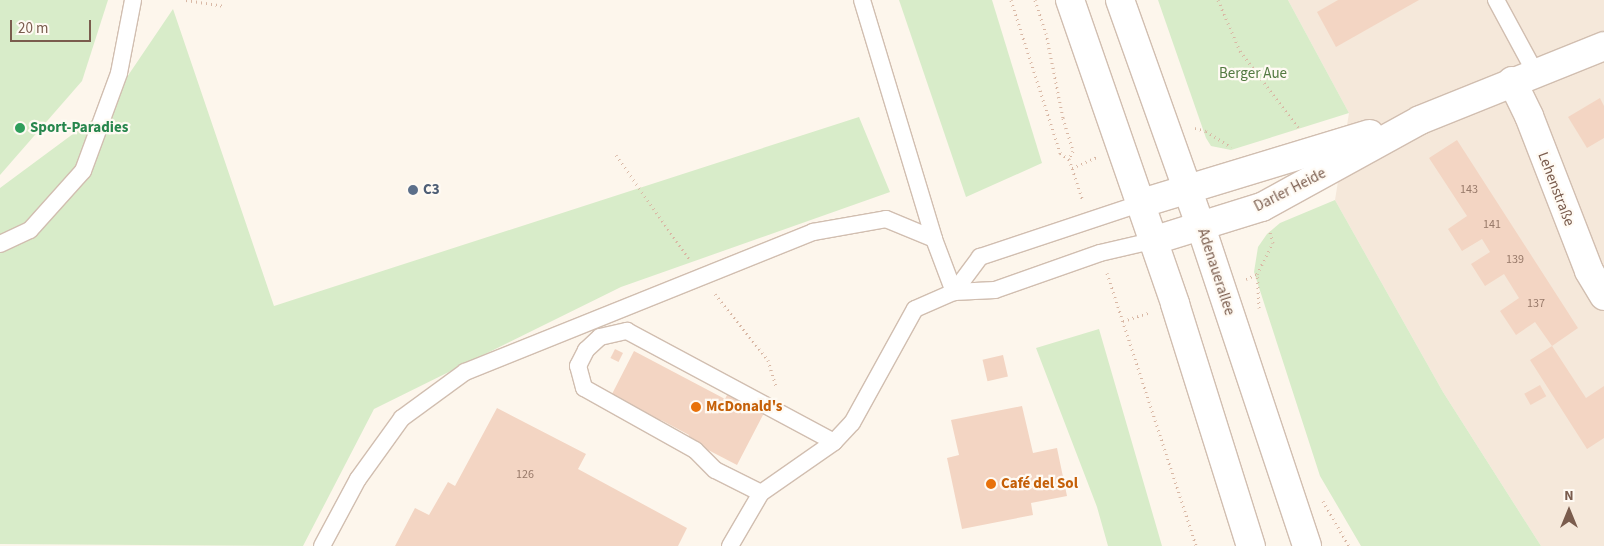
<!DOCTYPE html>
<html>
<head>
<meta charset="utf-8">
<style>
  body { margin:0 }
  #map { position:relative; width:1604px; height:546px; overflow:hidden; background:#fdf6ec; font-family:"Source Sans 3",sans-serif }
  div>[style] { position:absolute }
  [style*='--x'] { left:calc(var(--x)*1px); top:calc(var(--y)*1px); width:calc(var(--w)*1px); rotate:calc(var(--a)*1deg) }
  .residential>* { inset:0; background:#f5e8da }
  .green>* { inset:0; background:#d8ecc9 }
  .building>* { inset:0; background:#f3d5c3; transform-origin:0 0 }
  .path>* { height:3px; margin-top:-1.5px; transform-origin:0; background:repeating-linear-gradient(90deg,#d9b8a5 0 1px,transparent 0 5px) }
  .roads { filter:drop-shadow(1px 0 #d1beb0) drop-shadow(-1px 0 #d1beb0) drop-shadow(0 1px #d1beb0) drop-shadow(0 -1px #d1beb0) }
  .lane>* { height:16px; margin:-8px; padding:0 8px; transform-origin:8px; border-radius:8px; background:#fff }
  .street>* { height:28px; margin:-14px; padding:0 14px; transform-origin:14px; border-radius:14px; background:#fff }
  .secondary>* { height:28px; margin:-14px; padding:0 14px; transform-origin:14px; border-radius:14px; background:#fff }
  .dots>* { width:14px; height:14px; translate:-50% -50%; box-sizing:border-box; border:2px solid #fffaf3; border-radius:50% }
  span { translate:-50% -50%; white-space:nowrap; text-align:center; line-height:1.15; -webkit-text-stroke:4.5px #fffaf3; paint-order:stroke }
  .number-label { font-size:12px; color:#987a6a }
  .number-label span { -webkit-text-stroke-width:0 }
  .park-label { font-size:15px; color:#537a41 }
  .leisure-label { font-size:15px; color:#27864d; font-weight:700 }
  .left { translate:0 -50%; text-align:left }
  .street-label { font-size:15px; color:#7a5c4d }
  .service-label { font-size:15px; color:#4e5e75; font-weight:700 }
  .food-label { font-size:15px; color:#c56008; font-weight:700 }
  .north { position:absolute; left:1544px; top:486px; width:50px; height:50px; -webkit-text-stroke:4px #fffaf3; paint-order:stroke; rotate:0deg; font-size:14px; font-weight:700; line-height:20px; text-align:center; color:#7a5c4d }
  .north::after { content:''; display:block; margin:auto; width:18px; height:22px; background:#7a5c4d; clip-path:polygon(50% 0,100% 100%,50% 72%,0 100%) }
  .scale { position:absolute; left:10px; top:20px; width:81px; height:22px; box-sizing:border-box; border:2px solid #7a5c4d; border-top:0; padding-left:6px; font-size:15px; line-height:18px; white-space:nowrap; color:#7a5c4d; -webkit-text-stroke:4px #fffaf3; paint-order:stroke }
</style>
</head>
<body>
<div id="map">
  <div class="residential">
    <i style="clip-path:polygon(1288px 0,1604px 0,1604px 546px,1541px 546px,1443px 392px,1335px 200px,1349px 113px)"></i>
  </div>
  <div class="green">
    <i style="clip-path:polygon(0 0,108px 0,82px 81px,0 175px)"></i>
    <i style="clip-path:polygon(899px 0,992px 0,1042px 163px,966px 197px)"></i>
    <i style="clip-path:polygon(1158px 0,1288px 0,1349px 113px,1231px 150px,1211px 146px,1206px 138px)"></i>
    <i style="clip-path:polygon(173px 9px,274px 306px,859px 117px,890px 192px,621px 287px,374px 409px,303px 546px,0 544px,0 188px,104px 111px)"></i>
    <i style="clip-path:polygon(1335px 200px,1443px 392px,1541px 546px,1361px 546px,1320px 476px,1254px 272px,1258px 247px,1267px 234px,1280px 223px)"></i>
    <i style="clip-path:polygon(1099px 329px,1162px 546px,1108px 546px,1097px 507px,1036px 348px)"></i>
  </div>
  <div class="building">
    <i style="clip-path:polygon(1338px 0,1419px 0,1336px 47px,1317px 12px)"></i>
    <i style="clip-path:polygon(1600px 98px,1604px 106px,1604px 138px,1587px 148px,1568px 117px)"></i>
    <i style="clip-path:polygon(1457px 140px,1578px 328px,1552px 346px,1535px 322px,1516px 335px,1500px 311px,1519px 298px,1504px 274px,1485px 286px,1471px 264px,1490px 252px,1482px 239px,1462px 251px,1448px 229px,1467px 216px,1429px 158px)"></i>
    <i style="clip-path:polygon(1552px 346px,1586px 398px,1604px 386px,1604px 438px,1587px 449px,1530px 360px)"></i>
    <i style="left:615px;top:349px;width:9px;height:10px;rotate:27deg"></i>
    <i style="clip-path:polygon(634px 351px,725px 399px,728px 393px,764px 413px,737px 465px,687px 439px,689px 435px,661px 420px,660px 423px,651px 418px,652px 416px,612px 394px)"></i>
    <i style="left:1003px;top:355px;width:22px;height:21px;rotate:77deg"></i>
    <i style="left:1540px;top:385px;width:13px;height:18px;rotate:61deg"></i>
    <i style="clip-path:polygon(1022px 406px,1033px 453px,1057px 448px,1067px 496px,1031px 503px,1033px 515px,962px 529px,947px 458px,959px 455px,951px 420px)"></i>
    <i style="clip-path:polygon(497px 408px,586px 454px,578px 469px,687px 528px,678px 546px,395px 546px,415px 508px,429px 515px,448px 482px,455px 486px)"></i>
  </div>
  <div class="path">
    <i style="--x:186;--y:0;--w:39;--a:9"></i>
    <i style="--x:1011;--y:0;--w:161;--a:72.2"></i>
    <i style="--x:1060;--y:153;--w:11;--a:34"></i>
    <i style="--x:1069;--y:159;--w:44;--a:71.6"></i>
    <i style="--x:1035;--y:0;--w:35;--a:72"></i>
    <i style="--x:1046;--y:33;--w:87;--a:78.7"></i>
    <i style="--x:1063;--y:118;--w:34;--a:73"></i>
    <i style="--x:1073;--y:151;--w:9;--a:117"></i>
    <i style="--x:1218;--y:0;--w:56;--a:66.7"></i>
    <i style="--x:1240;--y:51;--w:96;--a:52.7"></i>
    <i style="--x:1195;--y:128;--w:11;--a:15"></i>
    <i style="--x:1206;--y:131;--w:30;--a:33"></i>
    <i style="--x:616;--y:155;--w:127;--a:54.9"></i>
    <i style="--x:1072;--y:168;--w:27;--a:-24"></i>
    <i style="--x:1107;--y:273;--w:287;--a:71.9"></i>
    <i style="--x:1246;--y:279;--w:12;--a:-24"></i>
    <i style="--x:715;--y:294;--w:85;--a:51.2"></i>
    <i style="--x:768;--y:360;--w:27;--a:73"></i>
    <i style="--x:1259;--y:308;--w:34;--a:-93"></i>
    <i style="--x:1257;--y:274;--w:35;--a:-63"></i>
    <i style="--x:1273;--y:243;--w:11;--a:-105"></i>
    <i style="--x:1123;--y:321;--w:28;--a:-18"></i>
    <i style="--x:1323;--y:501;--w:52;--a:60"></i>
  </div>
  <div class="roads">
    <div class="lane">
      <i style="--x:862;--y:0;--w:250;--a:73.2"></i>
      <i style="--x:934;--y:239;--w:57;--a:69.3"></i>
      <i style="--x:1496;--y:0;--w:82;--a:61.6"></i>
      <i style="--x:0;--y:244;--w:33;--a:-25"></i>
      <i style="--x:30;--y:230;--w:79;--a:-48.1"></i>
      <i style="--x:83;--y:171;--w:104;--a:-69.8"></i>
      <i style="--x:119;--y:73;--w:74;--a:-79.1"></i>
      <i style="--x:954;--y:292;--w:44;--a:-53.4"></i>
      <i style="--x:980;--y:257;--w:168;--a:-18.4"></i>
      <i style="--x:761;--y:493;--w:51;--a:-153.4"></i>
      <i style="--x:715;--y:470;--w:28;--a:-135"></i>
      <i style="--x:695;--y:450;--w:127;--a:-150.8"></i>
      <i style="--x:584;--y:388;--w:23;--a:-105"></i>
      <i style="--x:578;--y:366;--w:18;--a:-63"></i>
      <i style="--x:586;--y:350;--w:19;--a:-43"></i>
      <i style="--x:600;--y:337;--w:28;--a:-13"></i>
      <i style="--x:627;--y:331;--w:235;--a:28.2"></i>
      <i style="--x:322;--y:546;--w:76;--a:-61.8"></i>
      <i style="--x:358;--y:479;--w:75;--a:-54.2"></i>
      <i style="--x:402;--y:418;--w:78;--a:-36.1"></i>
      <i style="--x:465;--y:372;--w:375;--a:-21.9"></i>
      <i style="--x:813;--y:232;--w:74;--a:-10.1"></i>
      <i style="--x:886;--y:219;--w:52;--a:22.6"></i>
      <i style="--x:730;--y:546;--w:61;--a:-59.7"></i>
      <i style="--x:761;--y:493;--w:89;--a:-34.9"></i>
      <i style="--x:834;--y:442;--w:26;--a:-47"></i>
      <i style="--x:852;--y:423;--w:130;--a:-61.1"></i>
      <i style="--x:915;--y:309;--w:43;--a:-23.6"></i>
      <i style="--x:954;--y:292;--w:41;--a:-2.8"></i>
      <i style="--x:995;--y:290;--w:111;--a:-19.4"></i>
      <i style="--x:1100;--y:253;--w:53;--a:-13"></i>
    </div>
    <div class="street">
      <i style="--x:1512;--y:81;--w:39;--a:64"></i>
      <i style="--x:1529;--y:116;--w:166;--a:68.8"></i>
      <i style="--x:1589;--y:271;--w:29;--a:59"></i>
    </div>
    <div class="secondary">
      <i style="--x:1070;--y:0;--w:322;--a:70.9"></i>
      <i style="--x:1175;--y:304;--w:254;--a:72.6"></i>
      <i style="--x:1120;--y:0;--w:241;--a:70.4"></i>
      <i style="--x:1201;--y:227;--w:336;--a:71.6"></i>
      <i style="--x:1139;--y:204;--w:241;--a:-16.9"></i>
      <i style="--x:1152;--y:241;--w:115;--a:-17.2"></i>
      <i style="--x:1262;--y:207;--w:180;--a:-28.8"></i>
      <i style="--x:1420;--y:120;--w:198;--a:-21.9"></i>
    </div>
  </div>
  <div class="dots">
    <i style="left:20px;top:128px;background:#2e9e5b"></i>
    <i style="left:413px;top:190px;background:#5c6f8a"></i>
    <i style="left:696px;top:407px;background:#e8710a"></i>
    <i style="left:991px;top:484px;background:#e8710a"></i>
  </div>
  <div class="number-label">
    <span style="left:1469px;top:190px">143</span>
    <span style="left:1492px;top:225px">141</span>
    <span style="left:1515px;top:260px">139</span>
    <span style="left:1536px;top:304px">137</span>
    <span style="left:525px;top:475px">126</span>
  </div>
  <div class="park-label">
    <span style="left:1253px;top:74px">Berger Aue</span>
  </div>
  <div class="leisure-label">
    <span class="left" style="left:30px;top:128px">Sport-Paradies</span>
  </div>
  <div class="street-label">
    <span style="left:1556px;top:189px;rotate:69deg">Lehenstraße</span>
    <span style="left:1290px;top:190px;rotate:-27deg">Darler Heide</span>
    <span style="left:1216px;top:272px;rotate:72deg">Adenauerallee</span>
  </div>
  <div class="service-label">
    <span class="left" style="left:423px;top:190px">C3</span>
  </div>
  <div class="food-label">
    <span class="left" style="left:706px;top:407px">McDonald's</span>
    <span class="left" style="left:1001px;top:484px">Café del Sol</span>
  </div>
  <div class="north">N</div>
  <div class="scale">20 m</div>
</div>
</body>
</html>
